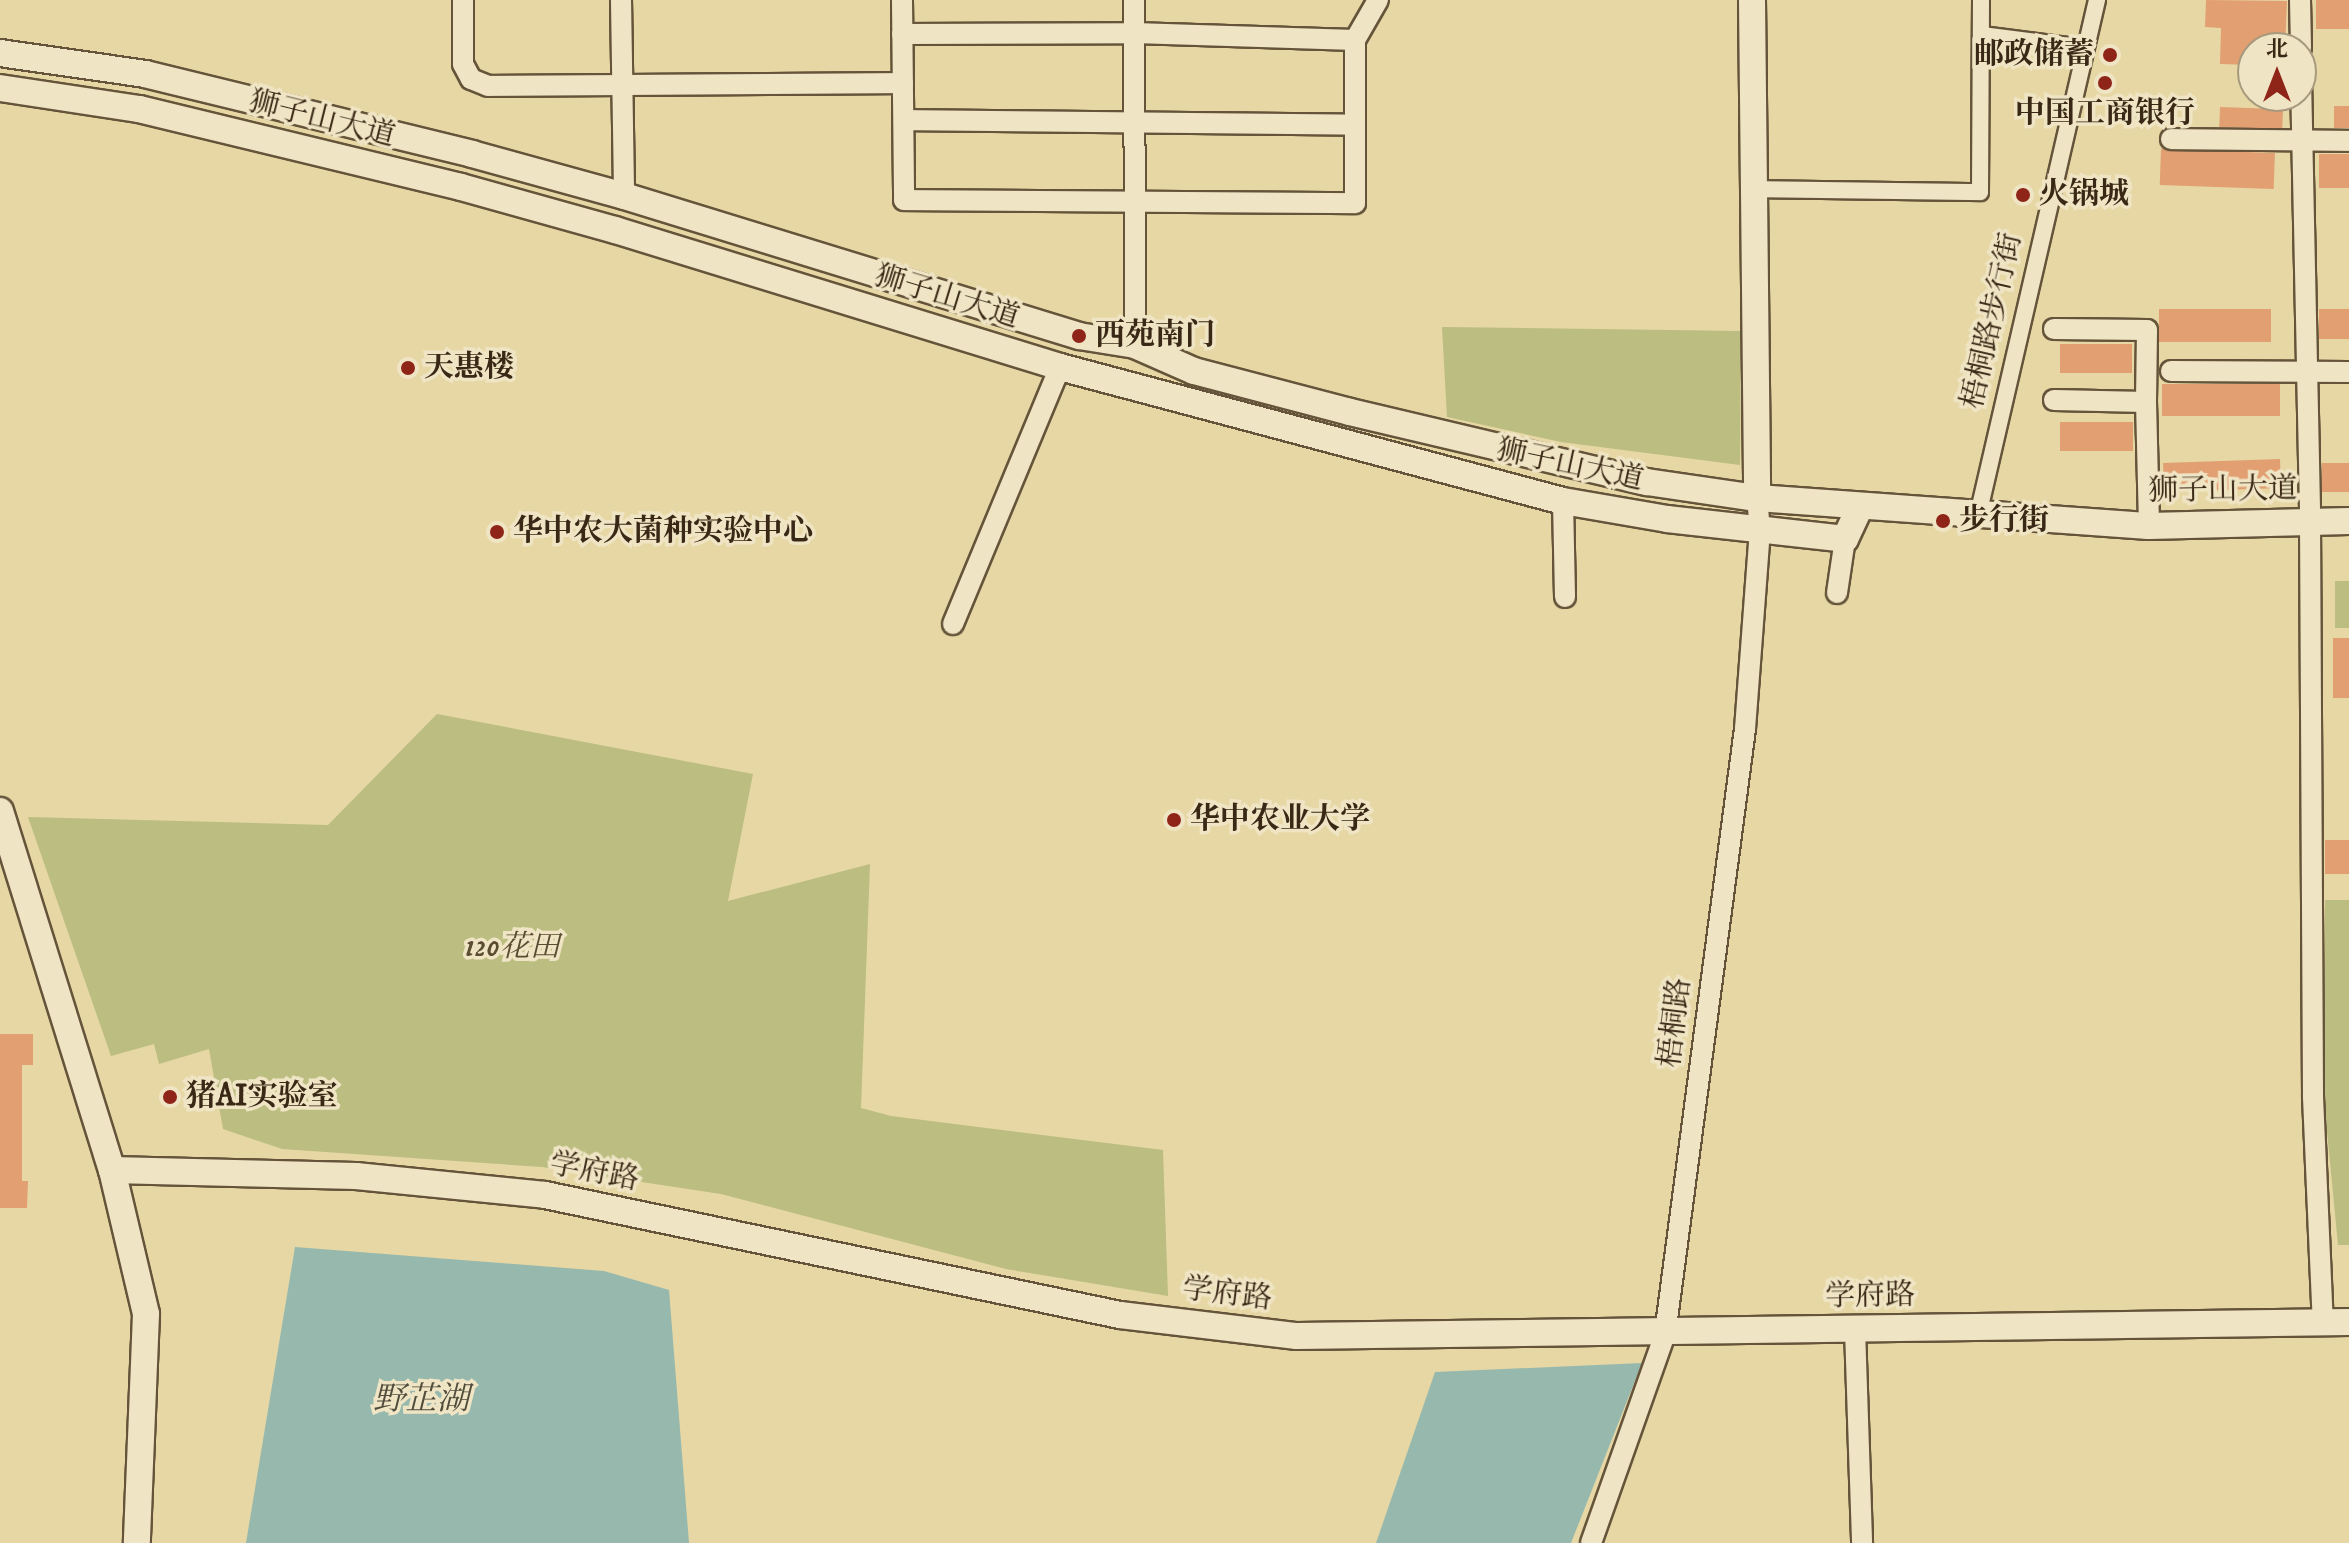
<!DOCTYPE html>
<html>
<head>
<meta charset="utf-8">
<style>
  body { margin:0 }
  #map { position:relative; width:2349px; height:1543px; overflow:hidden; background:#e6d7a4; font-family:"IM FELL DW Pica","Noto Serif SC",serif }
  div>[style] { position:absolute }
  [style*='--x'] { left:calc(var(--x)*1px); top:calc(var(--y)*1px); width:calc(var(--w)*1px); rotate:calc(var(--a)*1deg) }
  .green>* { inset:0; background:#bbbd81; transform-origin:0 0 }
  .water>* { inset:0; background:#97b8ad }
  .building>* { inset:0; background:#e29f71; transform-origin:0 0 }
  .roads { filter:drop-shadow(2px 0 #65543a) drop-shadow(-2px 0 #65543a) drop-shadow(0 2px #65543a) drop-shadow(0 -2px #65543a) }
  .pedestrian>* { height:16px; margin:-8px; padding:0 8px; transform-origin:8px; border-radius:8px; background:#efe5c4 }
  .minor>* { height:20px; margin:-10px; padding:0 10px; transform-origin:10px; border-radius:10px; background:#efe5c4 }
  .tertiary>* { height:26px; margin:-13px; padding:0 13px; transform-origin:13px; border-radius:13px; background:#efe5c4 }
  .dots>* { width:22px; height:22px; translate:-50% -50%; box-sizing:border-box; border:4px solid #efe5c4; border-radius:50% }
  span { translate:-50% -50%; white-space:nowrap; text-align:center; line-height:1.15; -webkit-text-stroke:7px #efe5c4; paint-order:stroke }
  .poi-label { font-size:30px; color:#3a2816; font-weight:700 }
  .right { translate:-100% -50%; text-align:right }
  .left { translate:0 -50%; text-align:left }
  .street-label { font-size:30px; color:#3a2816 }
  .park-label { font-size:30px; color:#5a4d31; font-style:italic }
  .water-label { font-size:32px; color:#514c3c; font-style:italic }
  .north { position:absolute; left:2237px; top:32px; width:80px; height:80px; box-sizing:border-box; background:#efe5c4; border:2px solid #a7997e; border-radius:50%; rotate:0deg; font-size:22px; font-weight:700; line-height:32px; text-align:center; color:#3a2816 }
  .north::after { content:''; display:block; margin:auto; width:28px; height:36px; background:#8f2418; clip-path:polygon(50% 0,100% 100%,50% 72%,0 100%) }
</style>
</head>
<body>
<div id="map">
  <div class="green">
    <i style="clip-path:polygon(1442px 327px,1741px 331px,1740px 465px,1561px 442px,1447px 417px)"></i>
    <i style="left:2335px;top:581px;width:14px;height:47px"></i>
    <i style="clip-path:polygon(437px 714px,753px 774px,728px 901px,870px 864px,861px 1108px,891px 1116px,1163px 1150px,1168px 1296px,1006px 1269px,721px 1194px,542px 1167px,282px 1149px,223px 1129px,209px 1049px,159px 1064px,154px 1044px,111px 1056px,28px 817px,328px 825px)"></i>
    <i style="clip-path:polygon(2325px 900px,2349px 900px,2349px 1245px,2338px 1245px,2325px 1110px)"></i>
  </div>
  <div class="water">
    <i style="clip-path:polygon(295px 1247px,604px 1271px,669px 1290px,689px 1543px,246px 1543px)"></i>
    <i style="clip-path:polygon(1642px 1363px,1571px 1543px,1376px 1543px,1435px 1372px)"></i>
  </div>
  <div class="building">
    <i style="clip-path:polygon(2206px 0,2287px 1px,2285px 48px,2253px 48px,2253px 65px,2220px 64px,2221px 28px,2205px 27px)"></i>
    <i style="left:2316px;top:0;width:33px;height:29px"></i>
    <i style="left:2349px;top:106px;width:22px;height:15px;rotate:90deg"></i>
    <i style="left:2220px;top:107px;width:63px;height:20px;rotate:2deg"></i>
    <i style="left:2161px;top:149px;width:114px;height:36px;rotate:2deg"></i>
    <i style="left:2349px;top:154px;width:34px;height:30px;rotate:90deg"></i>
    <i style="left:2271px;top:309px;width:33px;height:112px;rotate:90deg"></i>
    <i style="left:2349px;top:309px;width:30px;height:30px;rotate:90deg"></i>
    <i style="left:2060px;top:344px;width:72px;height:29px"></i>
    <i style="left:2162px;top:384px;width:118px;height:32px"></i>
    <i style="left:2060px;top:422px;width:73px;height:29px"></i>
    <i style="left:2280px;top:459px;width:29px;height:117px;rotate:88deg"></i>
    <i style="left:2322px;top:463px;width:27px;height:29px"></i>
    <i style="left:2333px;top:638px;width:16px;height:60px"></i>
    <i style="left:2349px;top:840px;width:34px;height:24px;rotate:90deg"></i>
    <i style="clip-path:polygon(0 1034px,33px 1034px,33px 1065px,22px 1065px,22px 1181px,28px 1181px,27px 1208px,0 1208px)"></i>
  </div>
  <div class="roads">
    <div class="pedestrian">
      <i style="--x:1982;--y:35;--w:102;--a:7.3"></i>
      <i style="--x:1755;--y:189;--w:225;--a:0.8"></i>
      <i style="--x:1980;--y:192;--w:192;--a:-89.7"></i>
      <i style="--x:1978;--y:515;--w:529;--a:-76.99"></i>
    </div>
    <div class="minor">
      <i style="--x:463;--y:0;--w:64;--a:90"></i>
      <i style="--x:463;--y:64;--w:17;--a:62"></i>
      <i style="--x:471;--y:79;--w:18;--a:22"></i>
      <i style="--x:488;--y:86;--w:415;--a:-0.4"></i>
      <i style="--x:621;--y:0;--w:196;--a:89.1"></i>
      <i style="--x:902;--y:0;--w:200;--a:89.4"></i>
      <i style="--x:904;--y:200;--w:451;--a:0.4"></i>
      <i style="--x:1355;--y:203;--w:163;--a:-90"></i>
      <i style="--x:1355;--y:40;--w:46;--a:-60.1"></i>
      <i style="--x:1134;--y:0;--w:345;--a:89.8"></i>
      <i style="--x:2300;--y:0;--w:48;--a:88.8"></i>
      <i style="--x:902;--y:34;--w:232;--a:-0.2"></i>
      <i style="--x:1134;--y:33;--w:221;--a:1.8"></i>
      <i style="--x:2301;--y:79;--w:442;--a:88.8"></i>
      <i style="--x:2310;--y:521;--w:576;--a:89.7"></i>
      <i style="--x:2313;--y:1097;--w:226;--a:87.5"></i>
      <i style="--x:904;--y:120;--w:451;--a:0.6"></i>
      <i style="--x:2171;--y:139;--w:178;--a:0.6"></i>
      <i style="--x:2054;--y:329;--w:93;--a:0.6"></i>
      <i style="--x:2147;--y:330;--w:72;--a:90.8"></i>
      <i style="--x:2171;--y:371;--w:178;--a:0.3"></i>
      <i style="--x:2054;--y:400;--w:92;--a:1.2"></i>
      <i style="--x:2146;--y:402;--w:124;--a:88.6"></i>
      <i style="--x:1563;--y:501;--w:96;--a:88.8"></i>
      <i style="--x:1837;--y:593;--w:55;--a:-81.6"></i>
      <i style="--x:953;--y:624;--w:278;--a:-67.4"></i>
      <i style="--x:1855;--y:1329;--w:214;--a:88.1"></i>
      <i style="--x:1591;--y:1543;--w:222;--a:-70.5"></i>
      <i style="--x:1665;--y:1334;--w:610;--a:-82.47"></i>
      <i style="--x:1745;--y:729;--w:199;--a:-85.7"></i>
      <i style="--x:1760;--y:531;--w:33;--a:-95"></i>
    </div>
    <div class="tertiary">
      <i style="--x:1752;--y:0;--w:498;--a:89.4"></i>
      <i style="--x:0;--y:53;--w:147;--a:8.2"></i>
      <i style="--x:145;--y:74;--w:337;--a:13.7"></i>
      <i style="--x:472;--y:154;--w:158;--a:15.4"></i>
      <i style="--x:624;--y:196;--w:476;--a:17.1"></i>
      <i style="--x:1079;--y:336;--w:57;--a:9.1"></i>
      <i style="--x:1135;--y:345;--w:64;--a:23.8"></i>
      <i style="--x:1194;--y:371;--w:161;--a:14.7"></i>
      <i style="--x:1350;--y:412;--w:305;--a:13.3"></i>
      <i style="--x:1647;--y:482;--w:111;--a:8.3"></i>
      <i style="--x:1757;--y:498;--w:393;--a:4.1"></i>
      <i style="--x:2149;--y:526;--w:200;--a:-1.4"></i>
      <i style="--x:0;--y:88;--w:141;--a:8.6"></i>
      <i style="--x:139;--y:109;--w:331;--a:13.6"></i>
      <i style="--x:461;--y:187;--w:160;--a:15.6"></i>
      <i style="--x:615;--y:230;--w:466;--a:17.1"></i>
      <i style="--x:1060;--y:367;--w:521;--a:14.92"></i>
      <i style="--x:1563;--y:501;--w:106;--a:9.8"></i>
      <i style="--x:1667;--y:519;--w:179;--a:6.4"></i>
      <i style="--x:1845;--y:539;--w:35;--a:-65"></i>
      <i style="--x:0;--y:811;--w:376;--a:72.7"></i>
      <i style="--x:112;--y:1170;--w:148;--a:76.7"></i>
      <i style="--x:146;--y:1314;--w:229;--a:92.3"></i>
      <i style="--x:112;--y:1170;--w:244;--a:1.4"></i>
      <i style="--x:356;--y:1176;--w:190;--a:5.7"></i>
      <i style="--x:545;--y:1195;--w:587;--a:11.79"></i>
      <i style="--x:1120;--y:1315;--w:178;--a:6.8"></i>
      <i style="--x:1297;--y:1336;--w:1052;--a:-0.76"></i>
    </div>
  </div>
  <div class="dots">
    <i style="left:2110px;top:55px;background:#8f2418"></i>
    <i style="left:2105px;top:83px;background:#8f2418"></i>
    <i style="left:2023px;top:195px;background:#8f2418"></i>
    <i style="left:1079px;top:336px;background:#8f2418"></i>
    <i style="left:408px;top:368px;background:#8f2418"></i>
    <i style="left:1943px;top:521px;background:#8f2418"></i>
    <i style="left:497px;top:532px;background:#8f2418"></i>
    <i style="left:1174px;top:820px;background:#8f2418"></i>
    <i style="left:170px;top:1097px;background:#8f2418"></i>
  </div>
  <div class="poi-label">
    <span class="right" style="left:2094px;top:55px">邮政储蓄</span>
    <span style="left:2105px;top:114px">中国工商银行</span>
    <span class="left" style="left:2039px;top:195px">火锅城</span>
    <span class="left" style="left:1095px;top:336px">西苑南门</span>
    <span class="left" style="left:424px;top:368px">天惠楼</span>
    <span class="left" style="left:1959px;top:521px">步行街</span>
    <span class="left" style="left:513px;top:532px">华中农大菌种实验中心</span>
    <span class="left" style="left:1190px;top:820px">华中农业大学</span>
    <span class="left" style="left:186px;top:1097px">猪AI实验室</span>
  </div>
  <div class="street-label">
    <span style="left:322px;top:120px;rotate:14deg">狮子山大道</span>
    <span style="left:947px;top:298px;rotate:17deg">狮子山大道</span>
    <span style="left:1993px;top:321px;rotate:-77deg">梧桐路步行街</span>
    <span style="left:1570px;top:466px;rotate:12deg">狮子山大道</span>
    <span style="left:2223px;top:491px;rotate:-1deg">狮子山大道</span>
    <span style="left:1676px;top:1023px;rotate:-83deg">梧桐路</span>
    <span style="left:594px;top:1173px;rotate:11deg">学府路</span>
    <span style="left:1227px;top:1295px;rotate:7deg">学府路</span>
    <span style="left:1870px;top:1297px;rotate:-1deg">学府路</span>
  </div>
  <div class="park-label">
    <span style="left:512px;top:948px">120花田</span>
  </div>
  <div class="water-label">
    <span style="left:421px;top:1400px">野芷湖</span>
  </div>
  <div class="north">北</div>
</div>
</body>
</html>
